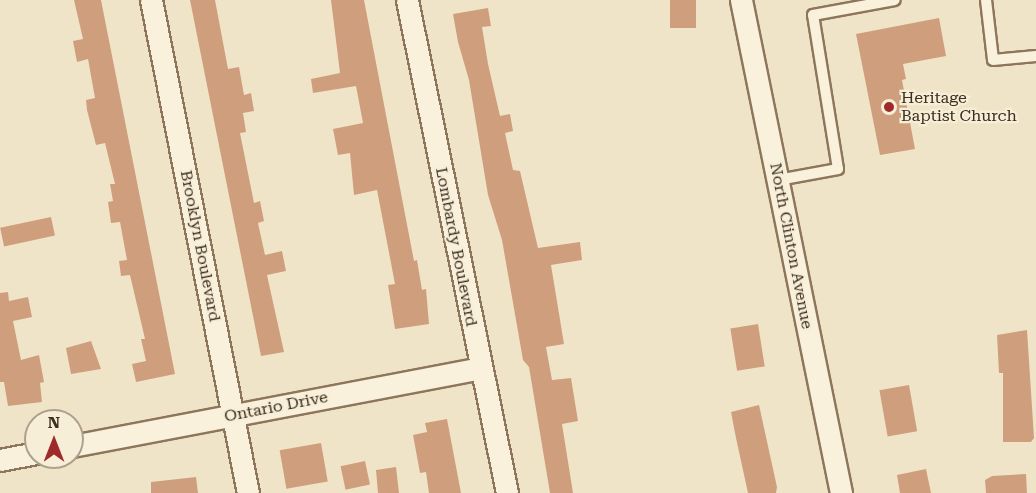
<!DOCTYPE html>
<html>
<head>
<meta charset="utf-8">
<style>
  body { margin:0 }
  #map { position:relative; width:1036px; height:493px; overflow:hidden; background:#f0e4c8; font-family:"Roboto Serif",serif }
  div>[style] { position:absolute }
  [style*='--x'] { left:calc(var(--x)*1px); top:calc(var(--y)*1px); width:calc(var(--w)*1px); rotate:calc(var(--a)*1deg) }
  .building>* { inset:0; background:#cf9f7d; transform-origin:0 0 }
  .roads { filter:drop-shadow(2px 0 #8d765c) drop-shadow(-2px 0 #8d765c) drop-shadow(0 2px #8d765c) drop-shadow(0 -2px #8d765c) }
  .service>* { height:10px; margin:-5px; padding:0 5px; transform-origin:5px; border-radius:5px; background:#faf1dc }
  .minor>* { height:21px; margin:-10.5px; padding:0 10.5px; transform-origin:10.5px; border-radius:10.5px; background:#faf1dc }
  .dots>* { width:16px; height:16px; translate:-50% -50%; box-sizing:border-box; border:3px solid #f7eed8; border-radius:50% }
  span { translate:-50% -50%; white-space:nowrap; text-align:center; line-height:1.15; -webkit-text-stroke:4.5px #f7eed8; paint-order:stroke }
  .poi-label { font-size:16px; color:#3d2e20 }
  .left { translate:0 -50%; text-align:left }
  .street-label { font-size:16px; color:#3d2e20 }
  .north { position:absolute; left:24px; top:409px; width:60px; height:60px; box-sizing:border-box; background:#f7eed8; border:2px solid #ada18e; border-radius:50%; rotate:0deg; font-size:16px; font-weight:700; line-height:24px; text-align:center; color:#3d2e20 }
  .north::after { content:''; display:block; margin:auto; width:21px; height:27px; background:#9e2a2b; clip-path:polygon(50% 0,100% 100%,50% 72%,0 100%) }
</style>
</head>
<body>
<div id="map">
  <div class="building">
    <i style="clip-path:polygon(74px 0,101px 0,175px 374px,136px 382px,132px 364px,146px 361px,141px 339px,145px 339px,130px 275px,121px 276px,119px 261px,127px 260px,120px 222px,111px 223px,108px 202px,113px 201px,110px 184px,115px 184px,105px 143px,96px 145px,87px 110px,86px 100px,95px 98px,88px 59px,77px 62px,73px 41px,83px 39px)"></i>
    <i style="clip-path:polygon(190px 0,215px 0,228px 69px,239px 67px,244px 95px,251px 93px,254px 111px,243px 113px,246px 132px,240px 133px,254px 203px,260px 201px,264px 221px,258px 223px,265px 255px,282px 251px,286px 271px,267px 275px,284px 352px,261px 356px)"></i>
    <i style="clip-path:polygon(331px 0,364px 0,414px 261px,417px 260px,422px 290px,426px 289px,429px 324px,395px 329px,388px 285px,395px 284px,377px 190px,354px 195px,350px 153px,338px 155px,333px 129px,363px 123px,356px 86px,313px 93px,311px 79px,340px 73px)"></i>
    <i style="left:670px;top:0;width:26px;height:28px"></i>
    <i style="clip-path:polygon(488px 8px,491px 26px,482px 27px,488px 64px,500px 116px,510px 114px,513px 131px,505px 133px,513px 170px,520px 171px,538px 248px,580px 242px,582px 260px,551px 265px,564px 344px,546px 347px,552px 380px,571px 378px,578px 421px,562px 424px,573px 493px,550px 493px,529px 367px,523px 360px,502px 240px,488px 195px,469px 80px,458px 42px,453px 14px)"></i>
    <i style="clip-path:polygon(939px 18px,946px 56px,903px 64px,906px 79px,902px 80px,915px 149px,880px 155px,856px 34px)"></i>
    <i style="left:51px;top:217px;width:19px;height:52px;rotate:78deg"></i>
    <i style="clip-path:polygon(8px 292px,9px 301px,28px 297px,32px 317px,13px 321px,21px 360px,39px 355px,44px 382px,40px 383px,42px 402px,8px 406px,4px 382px,0 382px,0 293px)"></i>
    <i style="left:758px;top:324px;width:43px;height:28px;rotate:81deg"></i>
    <i style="clip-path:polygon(1027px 330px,1034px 438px,1031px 442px,1003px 442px,1003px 373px,999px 373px,997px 335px)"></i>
    <i style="clip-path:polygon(91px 341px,101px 369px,71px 374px,66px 348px)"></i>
    <i style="left:909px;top:385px;width:47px;height:30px;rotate:80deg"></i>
    <i style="clip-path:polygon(759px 405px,777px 487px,776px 493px,748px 493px,736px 438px,731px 412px)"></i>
    <i style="clip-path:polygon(447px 419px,461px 493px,429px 493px,426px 472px,420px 473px,413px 435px,427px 432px,425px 423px)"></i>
    <i style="left:321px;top:443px;width:39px;height:42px;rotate:80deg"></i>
    <i style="left:365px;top:461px;width:24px;height:25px;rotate:78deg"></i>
    <i style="clip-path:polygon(396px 467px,399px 493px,378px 493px,376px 470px)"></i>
    <i style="clip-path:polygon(926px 469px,931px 493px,900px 493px,897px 475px)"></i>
    <i style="clip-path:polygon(1026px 474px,1027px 493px,986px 493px,985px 480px,992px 476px)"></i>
    <i style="clip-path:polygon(196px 477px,198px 493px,151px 493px,151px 482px)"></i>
  </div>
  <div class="roads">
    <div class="service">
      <i style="--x:986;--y:0;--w:60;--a:83.3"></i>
      <i style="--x:993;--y:60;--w:43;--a:-5.3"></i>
      <i style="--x:778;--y:180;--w:61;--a:-10.4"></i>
      <i style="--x:838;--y:169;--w:156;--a:-99.2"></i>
      <i style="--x:813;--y:15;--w:83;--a:-10.4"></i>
    </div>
    <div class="minor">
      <i style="--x:151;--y:0;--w:502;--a:78.87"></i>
      <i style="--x:407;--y:0;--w:503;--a:78.53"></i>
      <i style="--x:741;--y:0;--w:503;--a:78.53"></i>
      <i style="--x:72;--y:446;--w:416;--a:-10.8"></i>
      <i style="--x:0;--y:460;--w:37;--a:-11"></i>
    </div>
  </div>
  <div class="dots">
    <i style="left:889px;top:107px;background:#9e2a2b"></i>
  </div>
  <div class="poi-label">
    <span class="left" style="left:901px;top:107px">Heritage<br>Baptist Church</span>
  </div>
  <div class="street-label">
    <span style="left:200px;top:246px;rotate:79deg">Brooklyn Boulevard</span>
    <span style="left:791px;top:246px;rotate:79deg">North Clinton Avenue</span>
    <span style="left:456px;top:247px;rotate:79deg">Lombardy Boulevard</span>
    <span style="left:276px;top:407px;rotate:-11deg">Ontario Drive</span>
  </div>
  <div class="north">N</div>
</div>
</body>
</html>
